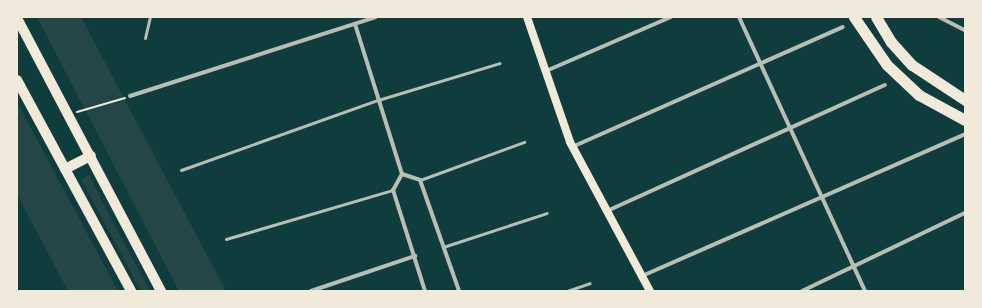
<!DOCTYPE html>
<html>
<head>
<meta charset="utf-8">
<style>
  body { margin:0 }
  #map { position:relative; width:982px; height:308px; overflow:hidden; background:#0f3d3e; font-family:Signika,sans-serif }
  div>[style] { position:absolute }
  [style*='--x'] { left:calc(var(--x)*1px); top:calc(var(--y)*1px); width:calc(var(--w)*1px); rotate:calc(var(--a)*1deg) }
  .green>* { inset:0; background:#244646 }
  .path>* { height:2px; margin:-1px; padding:0 1px; transform-origin:1px; border-radius:1px; background:#f1e9da }
  .service>* { height:3px; margin:-1.5px; padding:0 1.5px; transform-origin:1.5px; border-radius:1.5px; background:#b8beb3 }
  .minor>* { height:4px; margin:-2px; padding:0 2px; transform-origin:2px; border-radius:2px; background:#b8beb3 }
  .secondary>* { height:8px; margin:-4px; padding:0 4px; transform-origin:4px; border-radius:4px; background:#f1e9da }
  .primary>* { height:10px; margin:-5px; padding:0 5px; transform-origin:5px; border-radius:5px; background:#f1e9da }
  .trunk>* { height:11px; margin:-5.5px; padding:0 5.5px; transform-origin:5.5px; border-radius:5.5px; background:#f1e9da }
  span { translate:-50% -50%; white-space:nowrap; text-align:center; line-height:1.15; -webkit-text-stroke:3px #f1e9da; paint-order:stroke }
  .frame { position:absolute; inset:0; border:18px solid #f1e9da; pointer-events:none }
</style>
</head>
<body>
<div id="map">
  <div class="green">
    <i style="clip-path:polygon(37px 17px,81px 17px,226px 291px,179px 291px)"></i>
    <i style="clip-path:polygon(17px 102px,118px 291px,68px 291px,17px 194px)"></i>
    <i style="clip-path:polygon(89px 175px,114px 224px,150px 291px,141px 291px,81px 179px)"></i>
  </div>
  <div class="path">
    <i style="--x:77;--y:112;--w:50;--a:-16.3"></i>
  </div>
  <div class="service">
    <i style="--x:145;--y:38;--w:22;--a:-77"></i>
    <i style="--x:181;--y:170;--w:209;--a:-19.6"></i>
    <i style="--x:378;--y:100;--w:127;--a:-16.9"></i>
    <i style="--x:420;--y:180;--w:111;--a:-20.1"></i>
    <i style="--x:226;--y:239;--w:174;--a:-16.4"></i>
    <i style="--x:443;--y:247;--w:109;--a:-18.1"></i>
    <i style="--x:567;--y:291;--w:24;--a:-19"></i>
  </div>
  <div class="minor">
    <i style="--x:739;--y:17;--w:302;--a:65.3"></i>
    <i style="--x:939;--y:17;--w:29;--a:27"></i>
    <i style="--x:355;--y:24;--w:157;--a:72.6"></i>
    <i style="--x:402;--y:174;--w:18;--a:119"></i>
    <i style="--x:393;--y:190;--w:106;--a:72.4"></i>
    <i style="--x:546;--y:71;--w:136;--a:-23.4"></i>
    <i style="--x:130;--y:96;--w:258;--a:-17.8"></i>
    <i style="--x:572;--y:147;--w:296;--a:-23.9"></i>
    <i style="--x:402;--y:174;--w:19;--a:18"></i>
    <i style="--x:420;--y:180;--w:118;--a:70.6"></i>
    <i style="--x:607;--y:211;--w:305;--a:-24.4"></i>
    <i style="--x:642;--y:276;--w:353;--a:-23.7"></i>
    <i style="--x:311;--y:291;--w:110;--a:-18.6"></i>
    <i style="--x:802;--y:291;--w:181;--a:-25.6"></i>
  </div>
  <div class="secondary">
    <i style="--x:527;--y:17;--w:132;--a:71"></i>
    <i style="--x:570;--y:142;--w:169;--a:61.8"></i>
  </div>
  <div class="primary">
    <i style="--x:17;--y:18;--w:309;--a:62.2"></i>
    <i style="--x:17;--y:80;--w:240;--a:61.6"></i>
    <i style="--x:65;--y:169;--w:29;--a:-27"></i>
  </div>
  <div class="trunk">
    <i style="--x:854;--y:17;--w:58;--a:55.5"></i>
    <i style="--x:887;--y:65;--w:44;--a:43.2"></i>
    <i style="--x:919;--y:95;--w:52;--a:28.5"></i>
    <i style="--x:876;--y:17;--w:29;--a:59"></i>
    <i style="--x:891;--y:42;--w:31;--a:48"></i>
    <i style="--x:912;--y:65;--w:64;--a:33.4"></i>
  </div>
  <div class="frame"></div>
</div>
</body>
</html>
